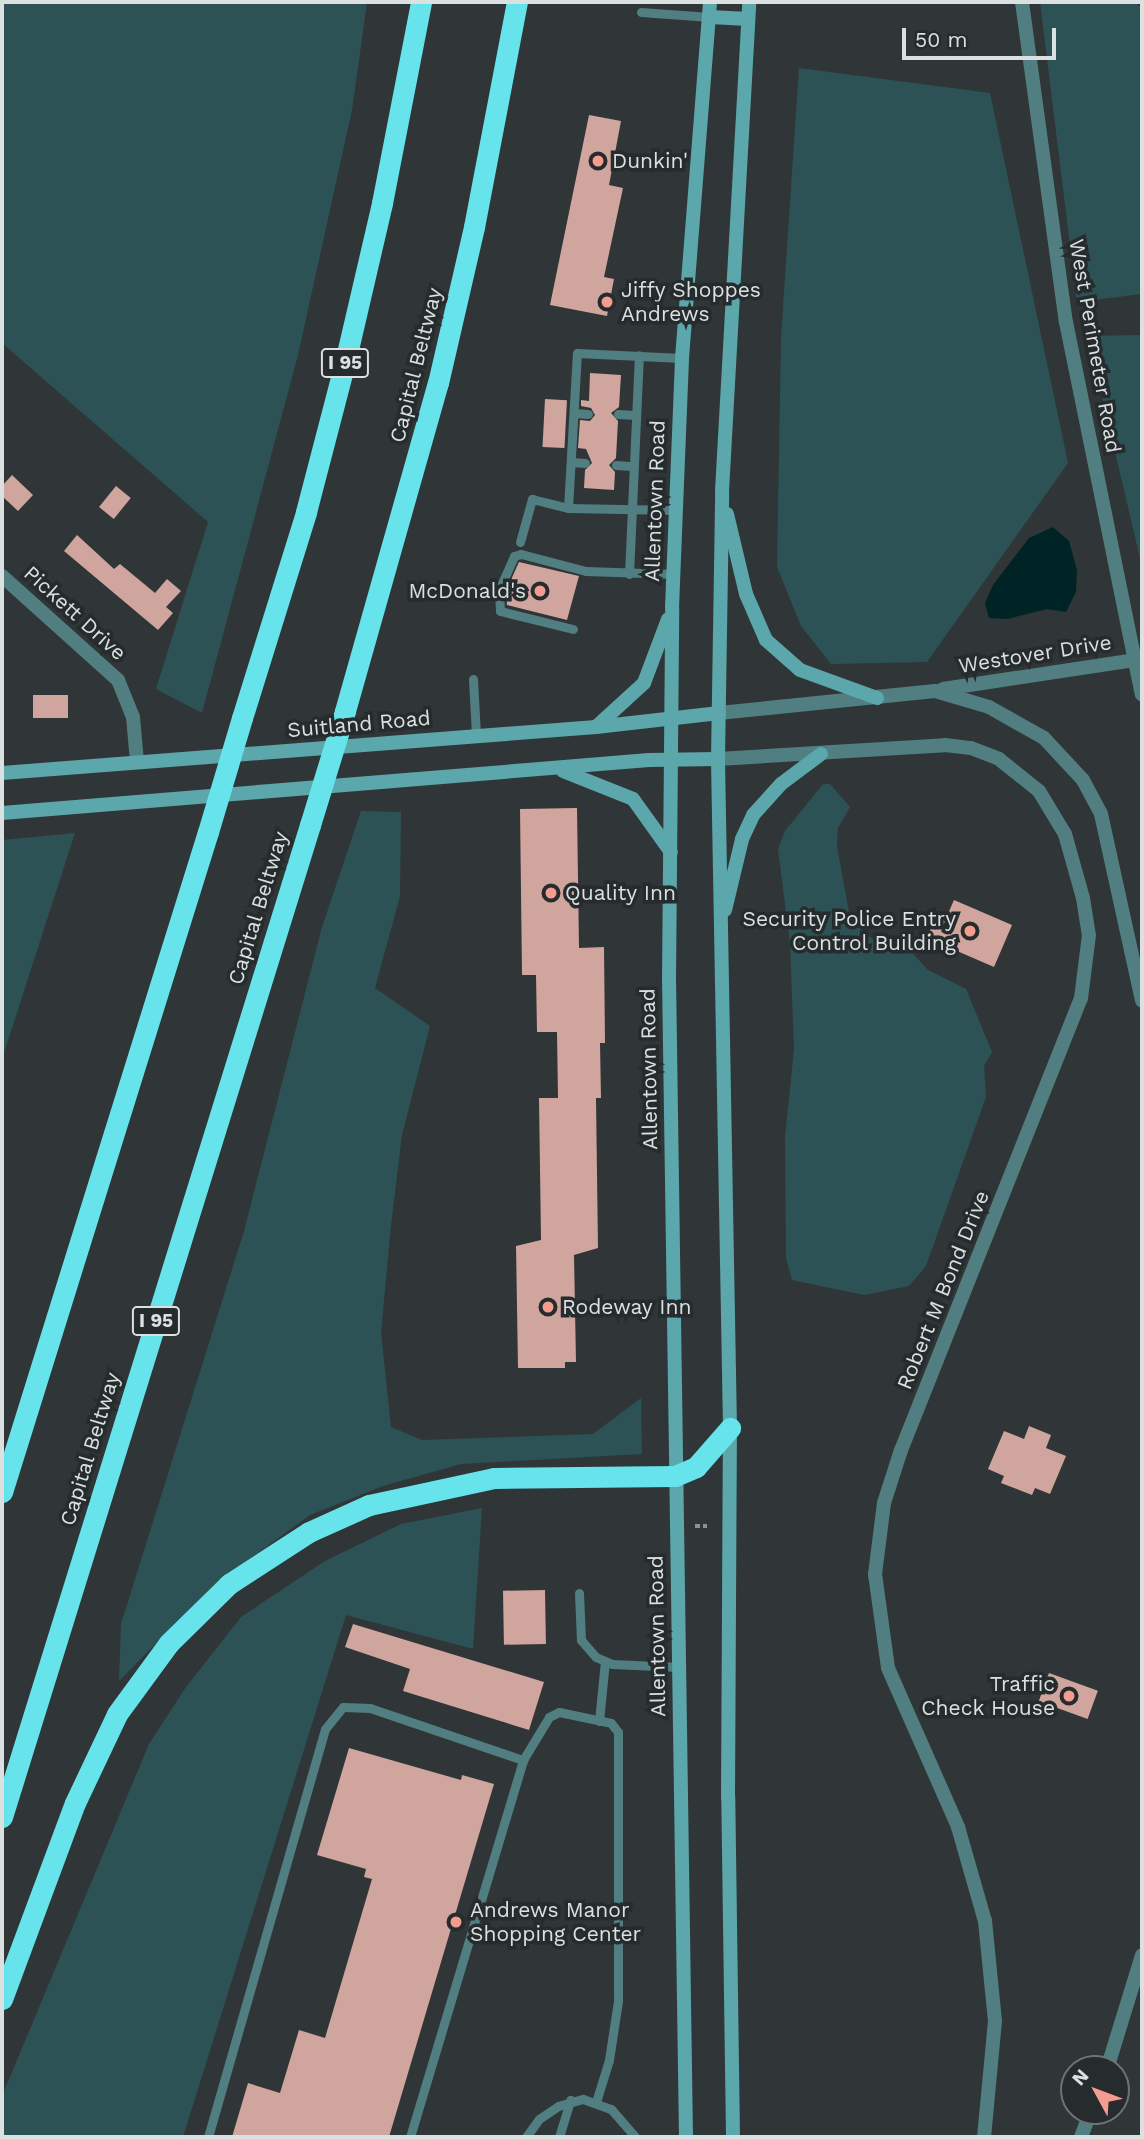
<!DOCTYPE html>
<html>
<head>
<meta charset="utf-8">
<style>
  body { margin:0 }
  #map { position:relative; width:1144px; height:2139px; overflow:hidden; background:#303637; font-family:"Work Sans",sans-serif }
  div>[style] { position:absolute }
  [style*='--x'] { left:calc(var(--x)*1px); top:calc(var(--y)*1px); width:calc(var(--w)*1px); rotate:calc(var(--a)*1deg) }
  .green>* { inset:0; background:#2c5255 }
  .water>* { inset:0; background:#002325 }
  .building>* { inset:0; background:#cfa59e; transform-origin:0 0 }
  .path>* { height:3.5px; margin-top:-1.75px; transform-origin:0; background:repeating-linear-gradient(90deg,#8c9191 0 5px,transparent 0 8.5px) }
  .service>* { height:9px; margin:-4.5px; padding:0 4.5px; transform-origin:4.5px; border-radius:4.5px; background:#517e81 }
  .minor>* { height:14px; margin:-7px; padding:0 7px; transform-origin:7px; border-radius:7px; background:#517e81 }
  .tertiary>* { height:14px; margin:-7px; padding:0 7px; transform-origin:7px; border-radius:7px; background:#517e81 }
  .secondary>* { height:14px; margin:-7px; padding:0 7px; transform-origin:7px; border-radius:7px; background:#5ba7ac }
  .motorway>* { height:21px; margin:-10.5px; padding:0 10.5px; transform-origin:10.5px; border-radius:10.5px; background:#66e3eb }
  .motorway-bridge>* { height:21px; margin:-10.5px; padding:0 10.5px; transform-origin:10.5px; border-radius:10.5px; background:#66e3eb }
  .dots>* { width:19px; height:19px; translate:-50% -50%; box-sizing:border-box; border:4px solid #262c2d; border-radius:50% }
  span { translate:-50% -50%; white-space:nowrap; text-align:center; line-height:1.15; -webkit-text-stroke:7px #262c2d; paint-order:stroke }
  .shield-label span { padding:2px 5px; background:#262c2d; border:2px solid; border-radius:5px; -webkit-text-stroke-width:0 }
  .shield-label { font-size:19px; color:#dbe0e0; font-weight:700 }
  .poi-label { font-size:21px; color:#dbe0e0 }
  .left { translate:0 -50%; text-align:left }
  .right { translate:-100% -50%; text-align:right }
  .street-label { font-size:21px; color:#dbe0e0 }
  .frame { position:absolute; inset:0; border:4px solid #dbe0e0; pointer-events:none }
  .north { position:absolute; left:1060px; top:2055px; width:70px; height:70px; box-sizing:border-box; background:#262c2d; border:2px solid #6e7475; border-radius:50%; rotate:311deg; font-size:19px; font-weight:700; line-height:28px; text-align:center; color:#dbe0e0 }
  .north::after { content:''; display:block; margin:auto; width:24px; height:32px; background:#f59c90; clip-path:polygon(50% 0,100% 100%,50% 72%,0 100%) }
  .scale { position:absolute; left:902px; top:28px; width:154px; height:32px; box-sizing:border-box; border:4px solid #dbe0e0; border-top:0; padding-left:9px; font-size:21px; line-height:24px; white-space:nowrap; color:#dbe0e0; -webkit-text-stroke:5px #262c2d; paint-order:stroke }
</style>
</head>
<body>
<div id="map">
  <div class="green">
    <i style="clip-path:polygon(2px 2px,367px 2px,352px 110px,298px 355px,202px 713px,156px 689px,208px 522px,2px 343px)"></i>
    <i style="clip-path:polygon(1040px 2px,1134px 2px,1142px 8px,1142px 294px,1077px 302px)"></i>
    <i style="clip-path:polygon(799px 68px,990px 93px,1068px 463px,927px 662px,831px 664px,801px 626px,777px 567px,781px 338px)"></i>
    <i style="clip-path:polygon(1142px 335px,1142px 567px,1088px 336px)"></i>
    <i style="clip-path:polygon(823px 784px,830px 784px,850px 807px,838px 828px,837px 846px,850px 918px,871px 938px,888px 947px,906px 946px,928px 970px,966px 989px,992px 1052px,984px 1066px,986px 1097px,926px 1266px,909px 1286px,864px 1295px,792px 1280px,786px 1258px,785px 1137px,794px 1049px,790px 944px,778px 849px,785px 831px)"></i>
    <i style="clip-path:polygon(361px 811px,401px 812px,400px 896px,375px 988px,430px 1026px,402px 1135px,391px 1225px,381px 1333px,391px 1427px,422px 1440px,593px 1434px,641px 1398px,642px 1454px,461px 1464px,383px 1486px,310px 1515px,215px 1584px,119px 1681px,121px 1624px,244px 1231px,322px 927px)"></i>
    <i style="clip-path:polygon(75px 833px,2px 1059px,2px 840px)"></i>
    <i style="clip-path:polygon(482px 1508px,473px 1649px,346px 1615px,183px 2137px,2px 2137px,2px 2096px,149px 1744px,186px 1687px,241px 1617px,325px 1561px,401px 1524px)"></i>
  </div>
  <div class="water">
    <i style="clip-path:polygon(1053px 527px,1069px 541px,1077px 570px,1076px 592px,1066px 612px,1047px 609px,1007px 619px,989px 618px,985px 603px,993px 585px,1029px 538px)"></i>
  </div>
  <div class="building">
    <i style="clip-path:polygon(589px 115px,621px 121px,609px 185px,623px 188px,604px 277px,614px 279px,607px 316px,550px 305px)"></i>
    <i style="clip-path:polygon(590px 373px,621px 375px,619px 407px,611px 413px,618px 421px,616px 458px,609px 465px,615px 472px,614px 490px,584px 488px,585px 470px,592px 463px,586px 449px,578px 448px,580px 420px,590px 421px,595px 415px,591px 408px,581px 406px,581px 400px,589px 401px)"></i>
    <i style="left:545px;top:399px;width:22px;height:48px;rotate:3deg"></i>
    <i style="clip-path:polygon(12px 475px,33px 495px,18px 511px,2px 496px,2px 486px)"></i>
    <i style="left:116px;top:486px;width:19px;height:27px;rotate:39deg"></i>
    <i style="clip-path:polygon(77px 535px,114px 569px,120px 564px,155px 593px,167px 579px,181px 591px,166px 607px,173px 613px,158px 630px,64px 551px)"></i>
    <i style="clip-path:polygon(519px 562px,579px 576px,567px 620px,507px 605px,506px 591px)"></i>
    <i style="left:68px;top:695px;width:23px;height:35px;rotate:90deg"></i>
    <i style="clip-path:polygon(577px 808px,579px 948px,604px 947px,605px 1043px,600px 1043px,601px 1098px,596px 1098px,598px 1248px,574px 1255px,576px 1362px,565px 1362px,565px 1368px,518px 1368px,516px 1246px,541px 1240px,539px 1098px,558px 1098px,557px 1032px,537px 1032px,536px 975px,522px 975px,520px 809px)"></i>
    <i style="clip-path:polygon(954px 900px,1012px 925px,994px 967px,927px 938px,938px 912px,947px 916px)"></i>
    <i style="clip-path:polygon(1029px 1426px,1051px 1435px,1046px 1448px,1066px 1456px,1050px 1494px,1035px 1488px,1032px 1495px,1001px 1483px,1004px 1476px,988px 1469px,1004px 1431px,1024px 1439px)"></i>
    <i style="left:545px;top:1590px;width:54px;height:42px;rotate:89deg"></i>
    <i style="clip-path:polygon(353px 1624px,544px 1682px,529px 1730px,403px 1691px,410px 1669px,345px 1647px)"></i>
    <i style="left:1049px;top:1673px;width:52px;height:30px;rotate:20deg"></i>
    <i style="clip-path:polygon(349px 1748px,461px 1780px,462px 1775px,494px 1784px,389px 2137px,232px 2137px,248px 2083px,280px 2093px,299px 2030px,325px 2038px,372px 1879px,364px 1877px,366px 1869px,317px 1855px)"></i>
  </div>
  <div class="path">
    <i style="--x:695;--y:1526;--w:12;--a:0"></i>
  </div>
  <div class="service">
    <i style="--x:641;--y:12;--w:69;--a:4.1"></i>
    <i style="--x:574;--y:413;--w:14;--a:4"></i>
    <i style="--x:618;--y:414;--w:17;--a:3"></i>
    <i style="--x:571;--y:462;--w:14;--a:4"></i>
    <i style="--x:616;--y:465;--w:16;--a:4"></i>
    <i style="--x:676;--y:510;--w:108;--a:-178.9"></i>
    <i style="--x:568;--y:508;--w:155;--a:-86.7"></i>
    <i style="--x:577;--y:353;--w:105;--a:2.7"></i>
    <i style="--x:520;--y:542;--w:45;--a:-74.4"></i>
    <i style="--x:532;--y:499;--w:37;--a:14"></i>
    <i style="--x:629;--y:574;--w:219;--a:-87.4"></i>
    <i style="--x:573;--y:629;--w:75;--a:-166.1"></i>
    <i style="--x:500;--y:611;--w:21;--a:-93"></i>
    <i style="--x:499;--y:590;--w:37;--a:-66"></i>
    <i style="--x:514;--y:556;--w:7;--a:-16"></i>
    <i style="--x:521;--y:554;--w:67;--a:14.7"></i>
    <i style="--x:586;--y:571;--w:88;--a:2"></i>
    <i style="--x:473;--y:679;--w:56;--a:86.9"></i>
    <i style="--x:579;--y:1593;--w:47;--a:87.6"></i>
    <i style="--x:581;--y:1640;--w:23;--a:49"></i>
    <i style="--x:596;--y:1657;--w:17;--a:24"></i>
    <i style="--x:612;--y:1664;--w:67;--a:2.6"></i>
    <i style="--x:599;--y:1721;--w:60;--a:-84.3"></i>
    <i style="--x:208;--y:2137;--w:424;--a:-74"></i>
    <i style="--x:325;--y:1729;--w:28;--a:-51"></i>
    <i style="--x:343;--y:1707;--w:27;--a:2"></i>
    <i style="--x:370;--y:1708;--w:162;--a:18.8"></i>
    <i style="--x:410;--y:2137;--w:394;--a:-73.3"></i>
    <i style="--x:523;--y:1760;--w:50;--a:-58.8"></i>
    <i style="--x:549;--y:1717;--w:11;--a:-27"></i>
    <i style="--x:559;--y:1712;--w:53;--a:11.9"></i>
    <i style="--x:611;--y:1723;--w:11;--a:52"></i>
    <i style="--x:618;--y:1732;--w:269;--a:90"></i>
    <i style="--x:618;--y:2001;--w:60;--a:98.7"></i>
    <i style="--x:609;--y:2060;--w:44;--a:107.2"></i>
    <i style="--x:526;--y:2137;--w:22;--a:-54"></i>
    <i style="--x:539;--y:2119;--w:23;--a:-34"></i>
    <i style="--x:558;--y:2106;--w:26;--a:-16"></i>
    <i style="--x:583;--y:2099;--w:30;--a:20"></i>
    <i style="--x:611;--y:2109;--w:37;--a:49"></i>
    <i style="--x:559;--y:2137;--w:39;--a:-73"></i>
  </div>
  <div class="minor">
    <i style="--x:2;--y:576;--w:156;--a:41.9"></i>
    <i style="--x:118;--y:680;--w:40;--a:68"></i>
    <i style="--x:133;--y:717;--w:45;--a:84.9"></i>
  </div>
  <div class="tertiary">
    <i style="--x:1022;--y:2;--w:323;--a:82.2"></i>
    <i style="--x:1066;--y:322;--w:380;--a:78.5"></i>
    <i style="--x:943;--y:689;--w:200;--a:-8.6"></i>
    <i style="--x:719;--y:713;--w:217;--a:-5.8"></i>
    <i style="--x:935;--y:691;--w:56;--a:16.5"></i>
    <i style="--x:989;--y:707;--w:63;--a:29.4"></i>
    <i style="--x:1044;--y:738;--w:57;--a:47.1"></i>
    <i style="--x:1083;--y:780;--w:38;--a:62"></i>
    <i style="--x:1101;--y:814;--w:191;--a:77.6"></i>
    <i style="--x:718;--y:759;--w:227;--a:-3.5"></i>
    <i style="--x:945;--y:745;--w:26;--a:7"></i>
    <i style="--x:971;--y:748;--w:30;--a:21"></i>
    <i style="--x:999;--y:759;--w:51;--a:38.7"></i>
    <i style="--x:1039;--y:791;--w:50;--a:58.8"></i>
    <i style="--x:1065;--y:834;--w:66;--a:74.3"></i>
    <i style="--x:1083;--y:898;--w:37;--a:81"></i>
    <i style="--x:1089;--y:935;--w:64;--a:97.2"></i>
    <i style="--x:1081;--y:998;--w:487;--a:111.7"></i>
    <i style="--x:901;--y:1450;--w:56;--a:107.8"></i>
    <i style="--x:884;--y:1503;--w:72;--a:97.2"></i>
    <i style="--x:875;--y:1574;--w:95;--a:82.1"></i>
    <i style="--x:888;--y:1668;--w:174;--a:66.2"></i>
    <i style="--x:958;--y:1827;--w:98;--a:74"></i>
    <i style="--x:985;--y:1921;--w:100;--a:84.3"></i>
    <i style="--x:995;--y:2021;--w:117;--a:95.4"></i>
    <i style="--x:1107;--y:2069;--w:119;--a:-72.9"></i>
    <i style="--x:1081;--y:2137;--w:28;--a:-69"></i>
  </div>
  <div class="secondary">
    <i style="--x:710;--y:17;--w:38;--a:3"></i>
    <i style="--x:727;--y:514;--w:82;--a:76.6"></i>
    <i style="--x:746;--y:594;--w:50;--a:66.5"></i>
    <i style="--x:766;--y:640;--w:45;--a:41.4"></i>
    <i style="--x:800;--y:670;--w:82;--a:20"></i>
    <i style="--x:596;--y:727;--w:65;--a:-42.5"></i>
    <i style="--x:644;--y:683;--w:68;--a:-69.4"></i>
    <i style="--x:563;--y:771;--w:75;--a:21.8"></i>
    <i style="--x:633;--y:799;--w:65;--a:54.4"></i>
    <i style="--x:2;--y:773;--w:596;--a:-4.43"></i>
    <i style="--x:596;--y:727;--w:124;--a:-6.5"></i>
    <i style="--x:2;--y:813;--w:649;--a:-4.68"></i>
    <i style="--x:649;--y:760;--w:69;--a:-0.8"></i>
    <i style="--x:725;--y:910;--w:73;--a:-76.5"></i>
    <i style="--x:742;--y:839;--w:26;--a:-65"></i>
    <i style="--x:753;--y:815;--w:42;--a:-47.9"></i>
    <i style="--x:781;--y:784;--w:50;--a:-36.9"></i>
    <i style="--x:686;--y:2137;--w:1156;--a:-90.84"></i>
    <i style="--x:669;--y:981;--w:373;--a:-89.5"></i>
    <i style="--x:672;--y:608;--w:250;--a:-87.7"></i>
    <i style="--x:682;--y:358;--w:357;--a:-85.5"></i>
    <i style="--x:733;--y:2137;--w:340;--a:-90.8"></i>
    <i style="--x:728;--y:1797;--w:369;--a:-89.7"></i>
    <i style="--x:730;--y:1428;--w:669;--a:-91.03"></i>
    <i style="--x:718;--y:759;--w:268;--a:-89.1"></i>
    <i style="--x:722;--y:491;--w:490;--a:-86.8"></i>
  </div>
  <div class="motorway">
    <i style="--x:345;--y:711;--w:341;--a:-74.2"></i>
    <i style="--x:438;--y:383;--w:160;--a:-77"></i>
    <i style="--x:474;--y:227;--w:229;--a:-79.2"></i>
    <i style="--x:242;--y:718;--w:216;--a:-72.7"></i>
    <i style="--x:306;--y:512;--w:159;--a:-75.4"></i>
    <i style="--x:346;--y:358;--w:159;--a:-76.9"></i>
    <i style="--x:382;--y:203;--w:205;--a:-79"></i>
    <i style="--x:2;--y:1492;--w:691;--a:-72.67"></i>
    <i style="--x:2;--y:1817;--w:1039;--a:-72.75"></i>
    <i style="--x:2;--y:1999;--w:209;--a:-69.6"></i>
    <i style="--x:75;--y:1803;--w:98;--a:-64.7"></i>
    <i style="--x:117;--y:1714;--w:88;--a:-53.8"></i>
    <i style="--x:169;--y:1643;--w:84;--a:-44.5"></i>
    <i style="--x:229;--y:1584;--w:95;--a:-33"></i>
    <i style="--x:309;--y:1532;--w:66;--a:-24.2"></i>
    <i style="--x:369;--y:1505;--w:128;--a:-12.2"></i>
    <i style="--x:494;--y:1478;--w:181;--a:-0.6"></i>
    <i style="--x:675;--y:1476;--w:23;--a:-23"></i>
    <i style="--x:696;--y:1467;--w:52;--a:-48.9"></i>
  </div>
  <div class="motorway-bridge">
    <i style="--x:310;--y:825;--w:119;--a:-72.9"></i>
    <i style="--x:208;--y:832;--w:119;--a:-73.4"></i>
  </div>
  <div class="dots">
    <i style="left:598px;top:161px;background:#f59c90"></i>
    <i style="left:607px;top:302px;background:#f59c90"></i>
    <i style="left:540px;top:591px;background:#f59c90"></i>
    <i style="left:551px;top:893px;background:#f59c90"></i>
    <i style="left:970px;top:931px;background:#f59c90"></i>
    <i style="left:548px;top:1307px;background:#f59c90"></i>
    <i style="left:1069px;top:1696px;background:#f59c90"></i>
    <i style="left:456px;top:1922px;background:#f59c90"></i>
  </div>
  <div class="shield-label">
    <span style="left:345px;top:363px">I 95</span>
    <span style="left:156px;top:1321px">I 95</span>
  </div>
  <div class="poi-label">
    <span class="left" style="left:612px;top:161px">Dunkin'</span>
    <span class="left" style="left:621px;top:302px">Jiffy Shoppes<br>Andrews</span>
    <span class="right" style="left:526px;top:591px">McDonald's</span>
    <span class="left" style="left:565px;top:893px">Quality Inn</span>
    <span class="right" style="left:956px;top:931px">Security Police Entry<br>Control Building</span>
    <span class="left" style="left:562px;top:1307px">Rodeway Inn</span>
    <span class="right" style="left:1055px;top:1696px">Traffic<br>Check House</span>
    <span class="left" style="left:470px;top:1922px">Andrews Manor<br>Shopping Center</span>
  </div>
  <div class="street-label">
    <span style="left:1095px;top:346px;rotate:80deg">West Perimeter Road</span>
    <span style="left:416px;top:365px;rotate:-76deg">Capital Beltway</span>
    <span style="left:655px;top:501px;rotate:-88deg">Allentown Road</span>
    <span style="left:75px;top:613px;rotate:42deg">Pickett Drive</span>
    <span style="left:1035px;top:654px;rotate:-9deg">Westover Drive</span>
    <span style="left:359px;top:724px;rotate:-5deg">Suitland Road</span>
    <span style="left:258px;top:908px;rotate:-73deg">Capital Beltway</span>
    <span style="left:649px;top:1069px;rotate:-91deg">Allentown Road</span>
    <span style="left:943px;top:1290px;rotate:-68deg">Robert M Bond Drive</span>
    <span style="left:90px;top:1449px;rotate:-73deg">Capital Beltway</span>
    <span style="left:657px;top:1636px;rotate:-91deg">Allentown Road</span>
  </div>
  <div class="frame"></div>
  <div class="north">N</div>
  <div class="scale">50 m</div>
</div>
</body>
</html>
